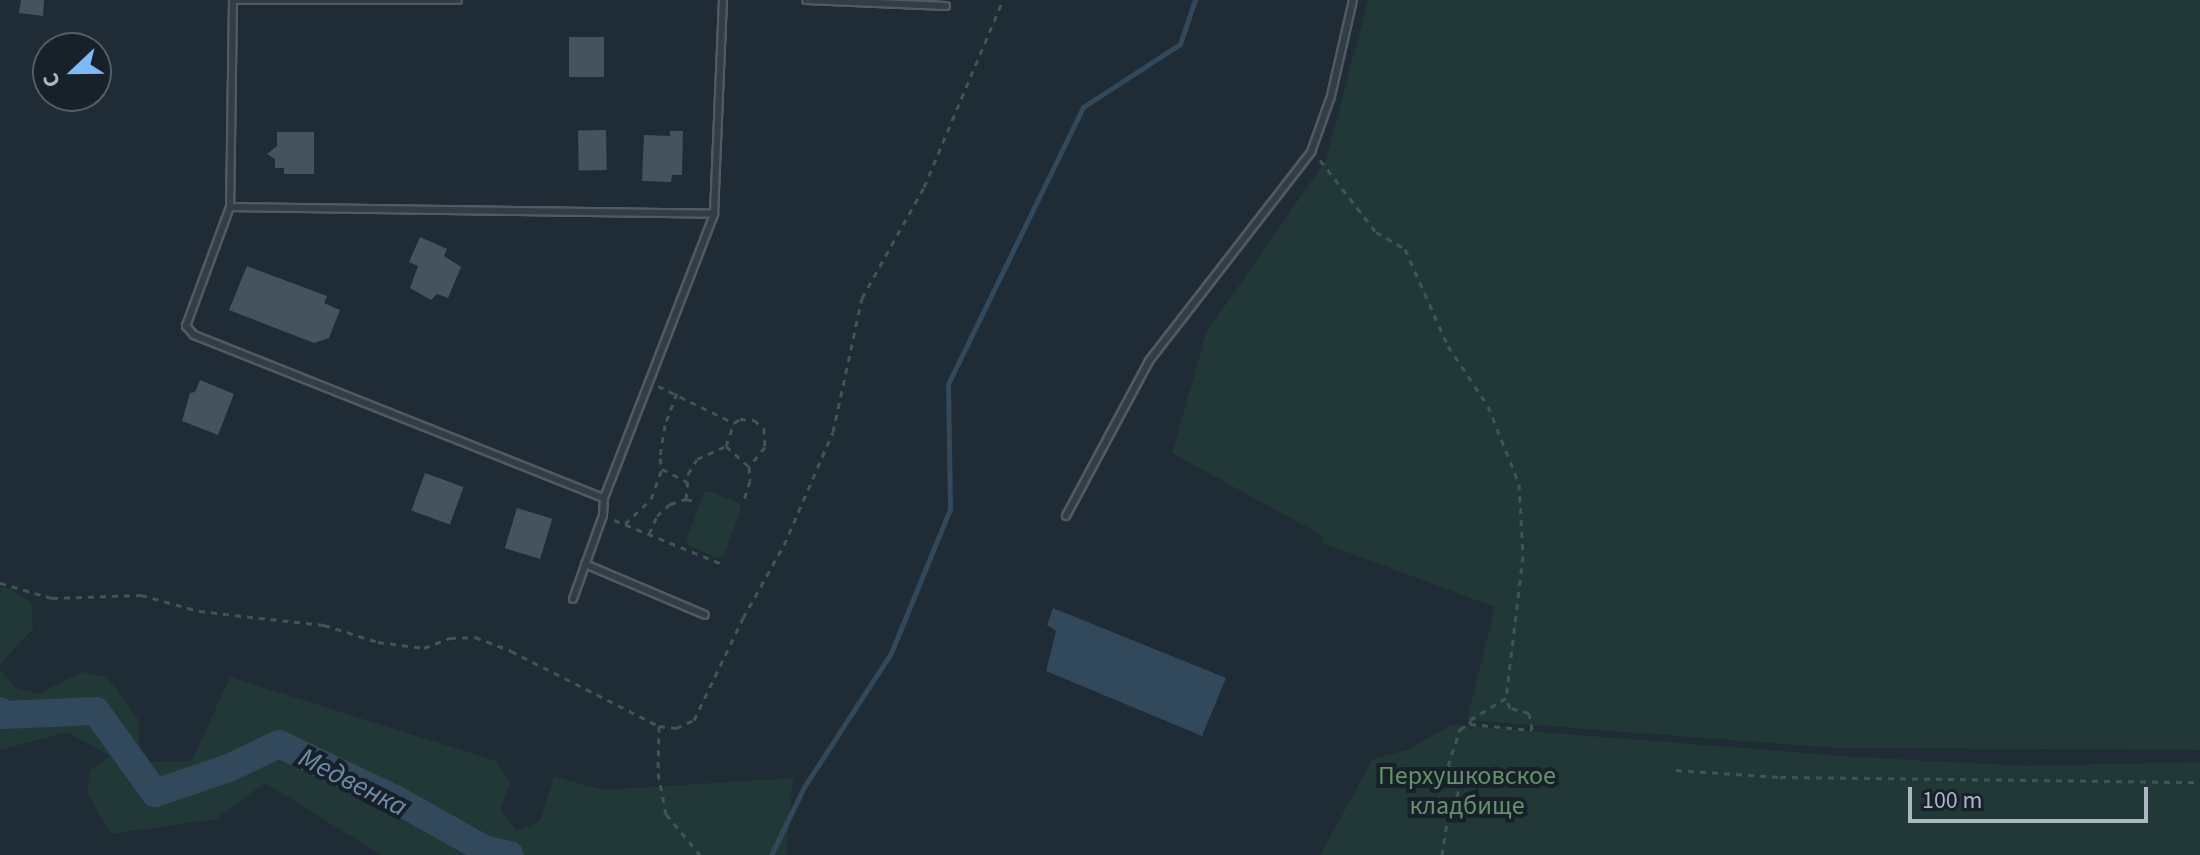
<!DOCTYPE html>
<html>
<head>
<meta charset="utf-8">
<style>
  body { margin:0 }
  #map { position:relative; width:2200px; height:855px; overflow:hidden; background:#1f2b35; font-family:"Source Sans 3",sans-serif }
  div>[style] { position:absolute }
  [style*='--x'] { left:calc(var(--x)*1px); top:calc(var(--y)*1px); width:calc(var(--w)*1px); rotate:calc(var(--a)*1deg) }
  .green>* { inset:0; background:#223837 }
  .water>* { inset:0; background:#32495c }
  .stream>* { height:5px; margin:-2.5px; padding:0 2.5px; transform-origin:2.5px; border-radius:2.5px; background:#32495c }
  .river>* { height:28px; margin:-14px; padding:0 14px; transform-origin:14px; border-radius:14px; background:#32495c }
  .building>* { inset:0; background:#45535f; transform-origin:0 0 }
  .path>* { height:3px; margin-top:-1.5px; transform-origin:0; background:repeating-linear-gradient(90deg,#405555 0 6px,transparent 0 12px) }
  .roads { filter:drop-shadow(2px 0 #505a64) drop-shadow(-2px 0 #505a64) drop-shadow(0 2px #505a64) drop-shadow(0 -2px #505a64) }
  .lane>* { height:6px; margin:-3px; padding:0 3px; transform-origin:3px; border-radius:3px; background:#323d46 }
  span { translate:-50% -50%; white-space:nowrap; text-align:center; line-height:1.15; -webkit-text-stroke:8px #18212a; paint-order:stroke }
  .park-label { font-size:26px; color:#65926a }
  .water-label { font-size:28px; color:#6d8ca7; font-style:italic }
  .north { position:absolute; left:32px; top:32px; width:80px; height:80px; box-sizing:border-box; background:#18212a; border:2px solid #535d67; border-radius:50%; rotate:248deg; font-size:22px; font-weight:700; line-height:32px; text-align:center; color:#acb7c3 }
  .north::after { content:''; display:block; margin:auto; width:28px; height:36px; background:#7ebaf6; clip-path:polygon(50% 0,100% 100%,50% 72%,0 100%) }
  .scale { position:absolute; left:1908px; top:787px; width:240px; height:36px; box-sizing:border-box; border:4px solid #acb7c3; border-top:0; padding-left:10px; font-size:24px; line-height:28px; white-space:nowrap; color:#acb7c3; -webkit-text-stroke:6px #18212a; paint-order:stroke }
</style>
</head>
<body>
<div id="map">
  <div class="green">
    <i style="clip-path:polygon(1368px 0,2200px 0,2200px 750px,1837px 748px,1467px 720px,1495px 607px,1322px 543px,1323px 536px,1172px 453px,1206px 333px,1326px 160px)"></i>
    <i style="clip-path:polygon(710px 491px,739px 503px,741px 510px,724px 555px,716px 558px,688px 545px,687px 538px,704px 493px)"></i>
    <i style="clip-path:polygon(0 587px,10px 588px,31px 603px,33px 629px,0 664px)"></i>
    <i style="clip-path:polygon(0 669px,14px 687px,38px 694px,82px 672px,107px 677px,138px 719px,141px 762px,192px 761px,230px 677px,496px 761px,510px 783px,500px 810px,517px 831px,540px 821px,554px 776px,603px 790px,793px 778px,786px 855px,381px 855px,265px 783px,216px 819px,111px 834px,87px 793px,90px 770px,110px 756px,67px 732px,0 750px)"></i>
    <i style="clip-path:polygon(1452px 725px,1857px 757px,2026px 766px,2200px 762px,2200px 855px,1320px 855px,1373px 759px,1407px 750px)"></i>
  </div>
  <div class="water">
    <i style="clip-path:polygon(1053px 608px,1226px 678px,1202px 736px,1046px 671px,1056px 631px,1047px 625px)"></i>
  </div>
  <div class="stream">
    <i style="--x:771;--y:855;--w:76;--a:-64.1"></i>
    <i style="--x:804;--y:787;--w:160;--a:-57"></i>
    <i style="--x:891;--y:653;--w:156;--a:-67.7"></i>
    <i style="--x:950;--y:509;--w:125;--a:-90.9"></i>
    <i style="--x:948;--y:384;--w:308;--a:-64"></i>
    <i style="--x:1083;--y:107;--w:116;--a:-33"></i>
    <i style="--x:1180;--y:44;--w:46;--a:-71.2"></i>
  </div>
  <div class="river">
    <i style="--x:0;--y:711;--w:5;--a:53"></i>
    <i style="--x:3;--y:715;--w:93;--a:-2.5"></i>
    <i style="--x:96;--y:711;--w:101;--a:54.3"></i>
    <i style="--x:155;--y:793;--w:78;--a:-18.7"></i>
    <i style="--x:229;--y:768;--w:55;--a:-25.6"></i>
    <i style="--x:279;--y:744;--w:128;--a:25.4"></i>
    <i style="--x:395;--y:799;--w:104;--a:29.3"></i>
    <i style="--x:486;--y:850;--w:24;--a:12"></i>
  </div>
  <div class="building">
    <i style="clip-path:polygon(21px 0,44px 0,43px 16px,19px 13px)"></i>
    <i style="left:569px;top:37px;width:35px;height:40px"></i>
    <i style="left:606px;top:130px;width:40px;height:28px;rotate:89deg"></i>
    <i style="clip-path:polygon(670px 131px,683px 131px,682px 175px,672px 175px,671px 182px,642px 181px,644px 135px,670px 136px)"></i>
    <i style="clip-path:polygon(277px 132px,314px 132px,314px 174px,284px 174px,284px 168px,275px 168px,275px 159px,267px 154px,277px 146px)"></i>
    <i style="clip-path:polygon(420px 237px,447px 249px,444px 256px,461px 267px,448px 298px,437px 294px,431px 300px,410px 288px,418px 266px,409px 262px)"></i>
    <i style="clip-path:polygon(247px 266px,327px 296px,324px 303px,340px 310px,329px 338px,314px 343px,229px 310px)"></i>
    <i style="clip-path:polygon(200px 380px,234px 394px,218px 435px,182px 421px,190px 393px,195px 392px)"></i>
    <i style="left:425px;top:473px;width:41px;height:40px;rotate:20deg"></i>
    <i style="left:517px;top:508px;width:37px;height:42px;rotate:17deg"></i>
  </div>
  <div class="path">
    <i style="--x:1320;--y:160;--w:91;--a:52.1"></i>
    <i style="--x:1376;--y:232;--w:34;--a:30"></i>
    <i style="--x:1405;--y:249;--w:106;--a:66.1"></i>
    <i style="--x:1448;--y:346;--w:72;--a:56.3"></i>
    <i style="--x:1488;--y:406;--w:84;--a:68.3"></i>
    <i style="--x:1519;--y:484;--w:72;--a:86.8"></i>
    <i style="--x:1523;--y:556;--w:143;--a:96.8"></i>
    <i style="--x:1506;--y:698;--w:42;--a:148.6"></i>
    <i style="--x:1470;--y:720;--w:4;--a:90"></i>
    <i style="--x:1470;--y:724;--w:62;--a:5.5"></i>
    <i style="--x:1532;--y:730;--w:17;--a:-100"></i>
    <i style="--x:1529;--y:713;--w:20;--a:-165"></i>
    <i style="--x:1510;--y:708;--w:11;--a:-112"></i>
    <i style="--x:658;--y:386;--w:85;--a:26"></i>
    <i style="--x:677;--y:393;--w:34;--a:111"></i>
    <i style="--x:665;--y:425;--w:33;--a:99"></i>
    <i style="--x:660;--y:458;--w:11;--a:80"></i>
    <i style="--x:662;--y:469;--w:28;--a:27"></i>
    <i style="--x:726;--y:446;--w:24;--a:-71"></i>
    <i style="--x:734;--y:423;--w:7;--a:-34"></i>
    <i style="--x:740;--y:419;--w:14;--a:4"></i>
    <i style="--x:754;--y:420;--w:13;--a:39"></i>
    <i style="--x:764;--y:428;--w:19;--a:87"></i>
    <i style="--x:765;--y:447;--w:26;--a:129"></i>
    <i style="--x:686;--y:499;--w:25;--a:-85"></i>
    <i style="--x:688;--y:474;--w:17;--a:-59"></i>
    <i style="--x:697;--y:459;--w:32;--a:-24"></i>
    <i style="--x:726;--y:446;--w:31;--a:42"></i>
    <i style="--x:749;--y:467;--w:14;--a:86"></i>
    <i style="--x:750;--y:481;--w:20;--a:108"></i>
    <i style="--x:614;--y:520;--w:119;--a:22.2"></i>
    <i style="--x:625;--y:524;--w:36;--a:-44"></i>
    <i style="--x:651;--y:499;--w:32;--a:-70"></i>
    <i style="--x:649;--y:534;--w:20;--a:-66"></i>
    <i style="--x:657;--y:516;--w:18;--a:-43"></i>
    <i style="--x:670;--y:504;--w:17;--a:-17"></i>
    <i style="--x:686;--y:499;--w:10;--a:17"></i>
    <i style="--x:0;--y:583;--w:54;--a:16.1"></i>
    <i style="--x:52;--y:598;--w:89;--a:-1.9"></i>
    <i style="--x:141;--y:595;--w:60;--a:15.4"></i>
    <i style="--x:199;--y:611;--w:126;--a:6.4"></i>
    <i style="--x:324;--y:625;--w:57;--a:17.5"></i>
    <i style="--x:378;--y:642;--w:46;--a:7.4"></i>
    <i style="--x:424;--y:648;--w:28;--a:-21"></i>
    <i style="--x:450;--y:638;--w:25;--a:-2"></i>
    <i style="--x:475;--y:637;--w:39;--a:21"></i>
    <i style="--x:511;--y:651;--w:166;--a:26.9"></i>
    <i style="--x:659;--y:726;--w:17;--a:7"></i>
    <i style="--x:676;--y:728;--w:20;--a:-24"></i>
    <i style="--x:694;--y:720;--w:113;--a:-64.3"></i>
    <i style="--x:743;--y:618;--w:84;--a:-60.7"></i>
    <i style="--x:784;--y:545;--w:123;--a:-66.6"></i>
    <i style="--x:833;--y:432;--w:137;--a:-77.8"></i>
    <i style="--x:862;--y:298;--w:127;--a:-60.8"></i>
    <i style="--x:924;--y:187;--w:203;--a:-67.1"></i>
    <i style="--x:659;--y:726;--w:47;--a:91.2"></i>
    <i style="--x:658;--y:773;--w:42;--a:79"></i>
    <i style="--x:666;--y:814;--w:53;--a:50.3"></i>
    <i style="--x:1676;--y:770;--w:104;--a:3.9"></i>
    <i style="--x:1780;--y:777;--w:420;--a:0.7"></i>
    <i style="--x:1442;--y:855;--w:53;--a:-81.3"></i>
    <i style="--x:1450;--y:803;--w:9;--a:-41"></i>
    <i style="--x:1457;--y:797;--w:25;--a:-79"></i>
    <i style="--x:1462;--y:772;--w:15;--a:-157"></i>
    <i style="--x:1448;--y:766;--w:39;--a:-72"></i>
    <i style="--x:1460;--y:729;--w:11;--a:-27"></i>
  </div>
  <div class="roads">
    <div class="lane">
      <i style="--x:233;--y:0;--w:207;--a:90.8"></i>
      <i style="--x:230;--y:207;--w:127;--a:110.3"></i>
      <i style="--x:186;--y:326;--w:12;--a:48"></i>
      <i style="--x:194;--y:335;--w:441;--a:21.7"></i>
      <i style="--x:604;--y:498;--w:305;--a:-68.8"></i>
      <i style="--x:714;--y:214;--w:214;--a:-87.6"></i>
      <i style="--x:233;--y:0;--w:225;--a:0"></i>
      <i style="--x:806;--y:0;--w:140;--a:2.5"></i>
      <i style="--x:230;--y:207;--w:484;--a:0.8"></i>
      <i style="--x:1066;--y:516;--w:176;--a:-61.8"></i>
      <i style="--x:1149;--y:361;--w:264;--a:-52.2"></i>
      <i style="--x:1311;--y:152;--w:59;--a:-70.3"></i>
      <i style="--x:1331;--y:96;--w:98;--a:-77.1"></i>
      <i style="--x:585;--y:564;--w:130;--a:23"></i>
      <i style="--x:573;--y:599;--w:89;--a:-70.3"></i>
      <i style="--x:603;--y:515;--w:17;--a:-87"></i>
    </div>
  </div>
  <div class="park-label">
    <span style="left:1467px;top:791px">Перхушковское<br>кладбище</span>
  </div>
  <div class="water-label">
    <span style="left:353px;top:782px;rotate:27deg">Медвенка</span>
  </div>
  <div class="north">С</div>
  <div class="scale">100 m</div>
</div>
</body>
</html>
